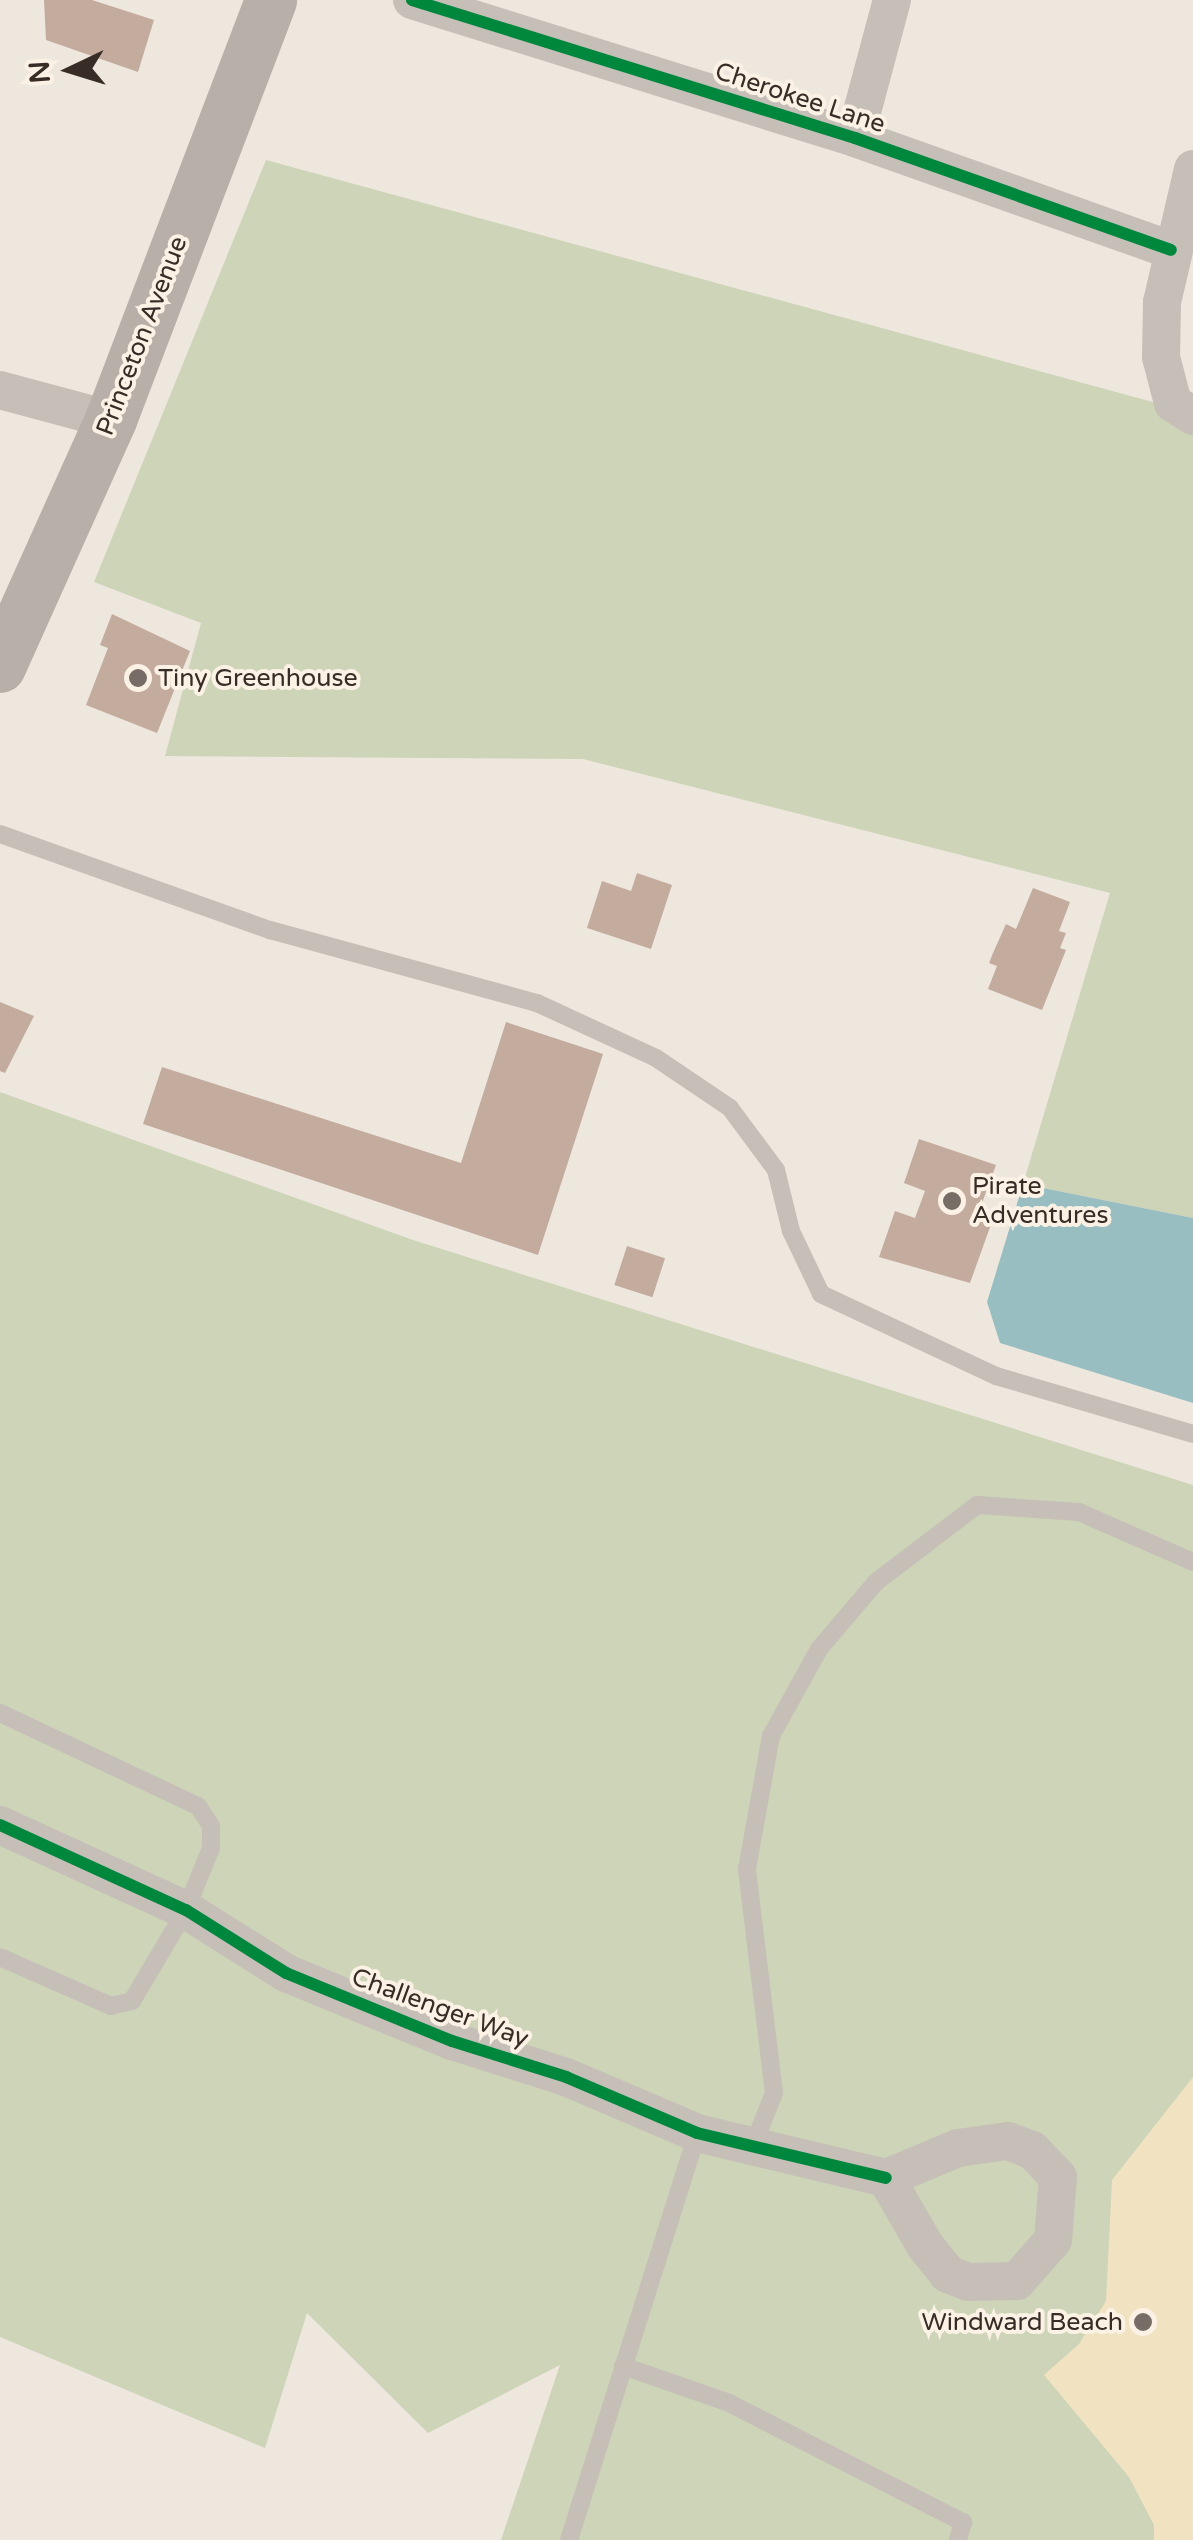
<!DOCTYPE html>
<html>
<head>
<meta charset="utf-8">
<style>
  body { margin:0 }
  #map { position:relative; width:1193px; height:2540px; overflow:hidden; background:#eee7de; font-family:"Varela Round",sans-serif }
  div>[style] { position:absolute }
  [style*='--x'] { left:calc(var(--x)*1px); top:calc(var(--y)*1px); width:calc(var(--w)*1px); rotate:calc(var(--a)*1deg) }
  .green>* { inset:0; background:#cdd4b7 }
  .sand>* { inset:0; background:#f1e2c2 }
  .water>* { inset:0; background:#99bec1 }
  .building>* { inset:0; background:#c3ab9e; transform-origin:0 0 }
  .service>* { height:18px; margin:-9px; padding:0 9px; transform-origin:9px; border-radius:9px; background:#c6bfb8 }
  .minor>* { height:38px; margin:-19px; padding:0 19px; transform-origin:19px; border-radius:19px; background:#c6bfb8 }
  .secondary>* { height:52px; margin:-26px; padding:0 26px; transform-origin:26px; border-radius:26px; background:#b7afa8 }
  .cycleway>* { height:12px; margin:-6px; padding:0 6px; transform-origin:6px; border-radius:6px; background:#00873e }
  .dots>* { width:28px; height:28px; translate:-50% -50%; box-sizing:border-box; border:5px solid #fbf2e5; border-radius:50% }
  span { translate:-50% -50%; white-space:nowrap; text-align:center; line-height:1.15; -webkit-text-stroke:8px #fbf2e5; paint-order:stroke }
  .street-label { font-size:25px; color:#372c26 }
  .poi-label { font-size:25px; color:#372c26 }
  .left { translate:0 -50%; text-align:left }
  .right { translate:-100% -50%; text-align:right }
  .north { position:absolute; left:20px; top:20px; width:100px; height:100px; -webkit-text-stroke:8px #fbf2e5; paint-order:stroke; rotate:266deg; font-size:28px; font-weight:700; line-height:40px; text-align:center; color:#372c26 }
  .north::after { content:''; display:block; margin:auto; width:35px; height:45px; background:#372c26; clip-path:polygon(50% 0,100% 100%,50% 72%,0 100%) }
</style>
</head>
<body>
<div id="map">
  <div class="green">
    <i style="clip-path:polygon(266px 160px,1193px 413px,1193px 1218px,1023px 1184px,1110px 893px,583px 759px,165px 756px,201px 623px,94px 582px)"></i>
    <i style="clip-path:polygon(0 1092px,413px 1240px,1193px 1485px,1193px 2540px,501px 2540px,560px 2365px,428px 2433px,307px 2313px,265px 2448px,0 2337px)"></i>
  </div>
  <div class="sand">
    <i style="clip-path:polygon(1193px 2077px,1193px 2540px,1154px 2540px,1154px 2525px,1129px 2477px,1044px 2375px,1079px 2344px,1106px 2301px,1112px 2180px)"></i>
  </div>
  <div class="water">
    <i style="clip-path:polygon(1023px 1184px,1193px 1218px,1193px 1403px,1000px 1343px,987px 1302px)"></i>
  </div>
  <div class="building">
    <i style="clip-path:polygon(44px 0,92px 0,154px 20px,138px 72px,46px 40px)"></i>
    <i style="clip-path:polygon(112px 614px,190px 651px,157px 733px,86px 705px,108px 648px,100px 645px)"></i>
    <i style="clip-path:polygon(637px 873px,672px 885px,651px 949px,587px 928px,602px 881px,631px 891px)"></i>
    <i style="clip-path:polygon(1033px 888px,1070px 902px,1059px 931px,1066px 933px,1060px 948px,1066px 950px,1042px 1010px,988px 989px,997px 966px,989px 963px,993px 953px,1006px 924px,1016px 929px)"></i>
    <i style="clip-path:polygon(0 1002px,34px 1016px,5px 1073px,0 1071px)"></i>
    <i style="clip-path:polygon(506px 1022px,603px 1054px,538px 1255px,143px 1124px,162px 1067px,461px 1163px)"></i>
    <i style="clip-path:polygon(919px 1139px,996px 1165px,979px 1211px,994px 1216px,970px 1283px,879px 1257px,895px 1211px,915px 1218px,925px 1191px,904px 1183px)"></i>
    <i style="left:627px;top:1246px;width:40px;height:41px;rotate:18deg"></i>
  </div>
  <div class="service">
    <i style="--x:0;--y:834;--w:287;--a:19.6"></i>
    <i style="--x:270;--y:930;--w:277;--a:15.3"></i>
    <i style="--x:537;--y:1003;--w:131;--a:24.8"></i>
    <i style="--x:656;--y:1058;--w:89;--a:34"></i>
    <i style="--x:730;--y:1108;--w:77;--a:53.4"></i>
    <i style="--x:776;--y:1170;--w:63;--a:76.2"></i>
    <i style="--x:791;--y:1231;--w:70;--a:64.5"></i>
    <i style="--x:821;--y:1294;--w:193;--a:25.1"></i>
    <i style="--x:996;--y:1376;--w:205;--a:16.4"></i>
    <i style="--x:0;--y:1713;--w:219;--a:25.2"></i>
    <i style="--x:198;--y:1806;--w:24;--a:57"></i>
    <i style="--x:211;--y:1826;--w:22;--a:90"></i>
    <i style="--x:211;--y:1848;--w:67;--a:112"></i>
    <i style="--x:186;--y:1910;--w:106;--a:120.7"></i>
    <i style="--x:132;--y:2001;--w:22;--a:167"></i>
    <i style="--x:111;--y:2006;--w:121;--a:-156.2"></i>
    <i style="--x:753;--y:2146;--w:57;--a:-68.4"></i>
    <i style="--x:774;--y:2093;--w:226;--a:-96.9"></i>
    <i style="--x:747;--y:1869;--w:135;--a:-79.8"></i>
    <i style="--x:771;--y:1736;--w:99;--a:-61.1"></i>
    <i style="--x:819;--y:1649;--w:88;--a:-49.6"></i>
    <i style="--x:876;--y:1582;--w:127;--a:-37.3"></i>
    <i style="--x:977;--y:1505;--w:102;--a:3.9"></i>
    <i style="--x:1079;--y:1512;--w:124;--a:23.7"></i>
    <i style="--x:623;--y:2366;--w:112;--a:19.2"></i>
    <i style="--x:729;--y:2403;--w:263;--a:27"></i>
    <i style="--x:963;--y:2522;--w:19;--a:106"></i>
    <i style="--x:569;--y:2540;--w:427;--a:-72.5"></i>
  </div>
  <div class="minor">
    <i style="--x:412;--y:0;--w:464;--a:17.3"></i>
    <i style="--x:855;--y:138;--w:335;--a:19.5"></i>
    <i style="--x:855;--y:138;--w:143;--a:-75"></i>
    <i style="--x:1193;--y:169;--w:137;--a:103.1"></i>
    <i style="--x:1162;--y:302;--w:55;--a:91"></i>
    <i style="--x:1161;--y:357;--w:48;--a:75.4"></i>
    <i style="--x:1173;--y:403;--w:24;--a:33"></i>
    <i style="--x:0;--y:390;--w:115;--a:15.1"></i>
    <i style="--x:0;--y:1825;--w:205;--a:24.6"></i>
    <i style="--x:186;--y:1910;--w:118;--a:32.2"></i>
    <i style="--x:286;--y:1973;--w:179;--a:22.3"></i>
    <i style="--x:452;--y:2041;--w:120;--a:17.5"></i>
    <i style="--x:566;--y:2077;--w:142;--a:23.1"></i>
    <i style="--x:697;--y:2133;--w:194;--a:13.4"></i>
    <i style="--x:1008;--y:2141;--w:26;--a:21"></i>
    <i style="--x:1032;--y:2150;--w:37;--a:46"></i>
    <i style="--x:1058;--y:2177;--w:63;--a:94.5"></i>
    <i style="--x:1053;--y:2240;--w:55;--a:131.3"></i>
    <i style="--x:1017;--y:2281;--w:49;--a:178.8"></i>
    <i style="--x:968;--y:2282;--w:22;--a:-158"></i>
    <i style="--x:948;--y:2274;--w:35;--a:-129"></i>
    <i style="--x:926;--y:2247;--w:80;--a:-120.1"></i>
    <i style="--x:886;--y:2178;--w:78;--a:-22.6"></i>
    <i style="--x:958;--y:2148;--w:50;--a:-8"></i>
  </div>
  <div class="secondary">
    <i style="--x:0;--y:667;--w:271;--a:-65.8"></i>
    <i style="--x:111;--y:420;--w:449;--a:-69.1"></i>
  </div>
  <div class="cycleway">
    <i style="--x:412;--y:0;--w:464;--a:17.3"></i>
    <i style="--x:855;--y:138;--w:335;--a:19.5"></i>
    <i style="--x:0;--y:1825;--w:205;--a:24.6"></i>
    <i style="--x:186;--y:1910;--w:118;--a:32.2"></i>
    <i style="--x:286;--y:1973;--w:179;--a:22.3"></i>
    <i style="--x:452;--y:2041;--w:120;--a:17.5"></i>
    <i style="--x:566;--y:2077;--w:142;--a:23.1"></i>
    <i style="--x:697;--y:2133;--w:194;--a:13.4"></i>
  </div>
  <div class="dots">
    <i style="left:138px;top:678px;background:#776d66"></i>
    <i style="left:952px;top:1201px;background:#776d66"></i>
    <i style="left:1143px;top:2322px;background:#776d66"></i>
  </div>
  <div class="street-label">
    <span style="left:800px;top:98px;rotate:18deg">Cherokee Lane</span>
    <span style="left:142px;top:336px;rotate:-69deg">Princeton Avenue</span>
    <span style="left:440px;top:2008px;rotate:20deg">Challenger Way</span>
  </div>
  <div class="poi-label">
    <span class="left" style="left:158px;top:678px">Tiny Greenhouse</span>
    <span class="left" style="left:972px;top:1201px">Pirate<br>Adventures</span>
    <span class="right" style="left:1123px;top:2322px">Windward Beach</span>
  </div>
  <div class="north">N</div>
</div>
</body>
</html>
